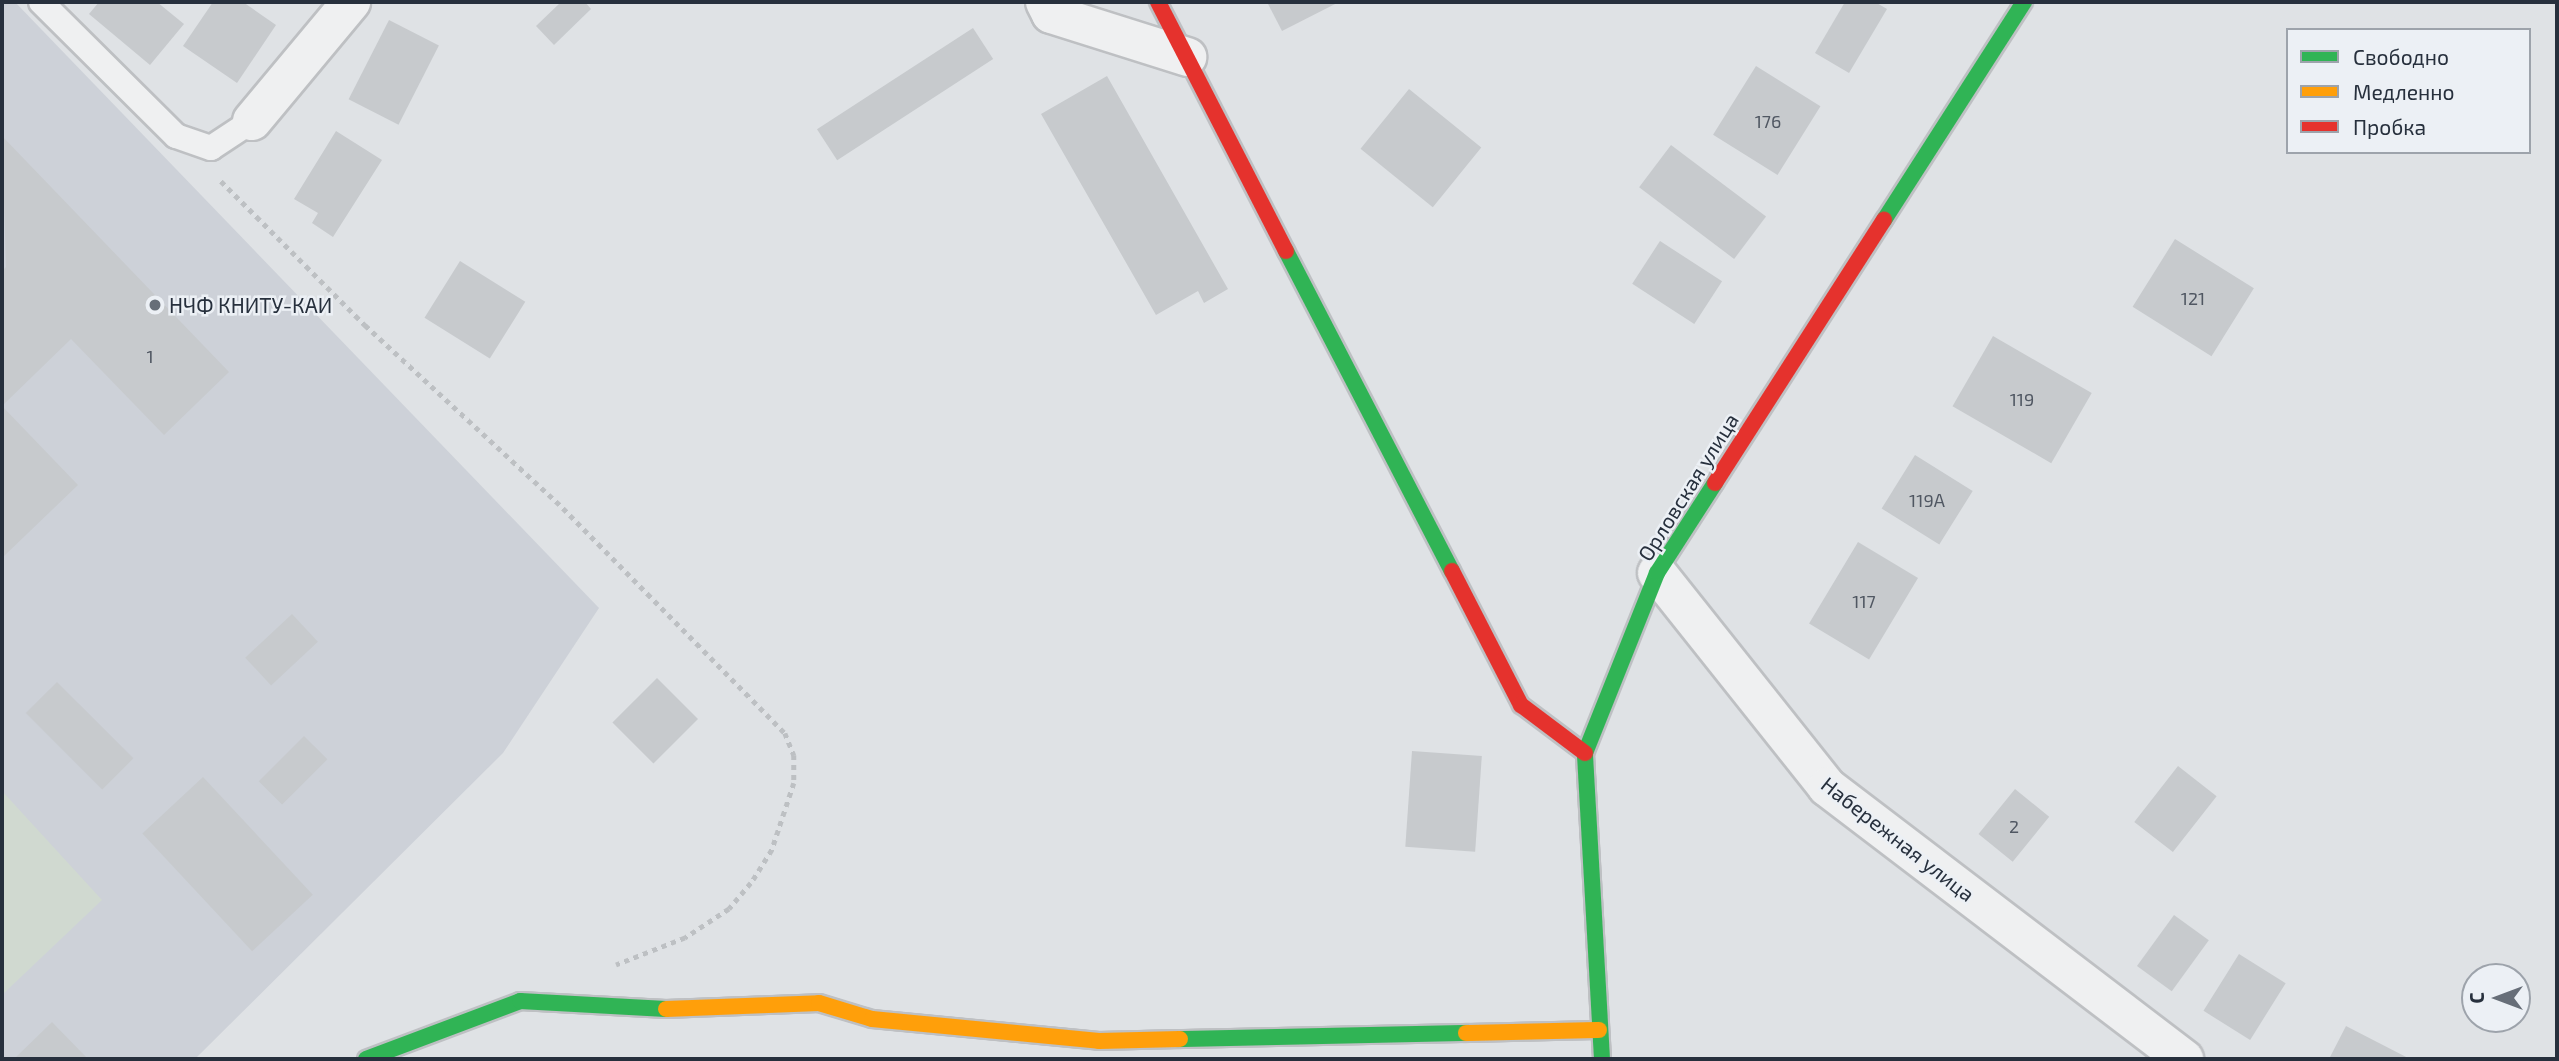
<!DOCTYPE html>
<html>
<head>
<meta charset="utf-8">
<style>
  body { margin:0 }
  #map { position:relative; width:2559px; height:1061px; overflow:hidden; background:#dfe2e5; font-family:"Exo 2",sans-serif }
  div>[style] { position:absolute }
  [style*='--x'] { left:calc(var(--x)*1px); top:calc(var(--y)*1px); width:calc(var(--w)*1px); rotate:calc(var(--a)*1deg) }
  .built>* { inset:0; background:#cdd1d8 }
  .green>* { inset:0; background:#d0d9d0 }
  .building>* { inset:0; background:#c7cacd; transform-origin:0 0 }
  .path>* { height:4.5px; margin-top:-2.25px; transform-origin:0; background:repeating-linear-gradient(90deg,#bdc0c3 0 5px,transparent 0 10px) }
  .roads { filter:drop-shadow(2px 0 #bec0c3) drop-shadow(-2px 0 #bec0c3) drop-shadow(0 2px #bec0c3) drop-shadow(0 -2px #bec0c3) }
  .lane>* { height:24px; margin:-12px; padding:0 12px; transform-origin:12px; border-radius:12px; background:#eff0f1 }
  .street>* { height:38px; margin:-19px; padding:0 19px; transform-origin:19px; border-radius:19px; background:#eff0f1 }
  .fast>* { height:16px; margin:-8px; padding:0 8px; transform-origin:8px; border-radius:8px; background:#30b455 }
  .slow>* { height:16px; margin:-8px; padding:0 8px; transform-origin:8px; border-radius:8px; background:#ff9f0a }
  .jam>* { height:16px; margin:-8px; padding:0 8px; transform-origin:8px; border-radius:8px; background:#e5322d }
  .dots>* { width:19px; height:19px; translate:-50% -50%; box-sizing:border-box; border:4px solid #ecf0f5; border-radius:50% }
  span { translate:-50% -50%; white-space:nowrap; text-align:center; line-height:1.15; -webkit-text-stroke:5px #ecf0f5; paint-order:stroke }
  .number-label { font-size:18px; color:#505762 }
  .number-label span { -webkit-text-stroke-width:0 }
  .poi-label { font-size:21px; color:#27303d }
  .left { translate:0 -50%; text-align:left }
  .street-label { font-size:21px; color:#27303d }
  .frame { position:absolute; inset:0; border:4px solid #27303d; pointer-events:none }
  .legend { position:absolute; left:2286px; top:28px; width:245px; height:126px; box-sizing:border-box; background:#ecf0f5; border:2px solid #9da3ab; margin:0; padding:9px 12px; list-style:none; font-size:21px; color:#27303d }
  .legend li { display:flex; align-items:center; gap:14px; height:35px }
  .legend b { width:35px; border:2px solid #9da3ab }
  .north { position:absolute; left:2461px; top:963px; width:70px; height:70px; box-sizing:border-box; background:#ecf0f5; border:2px solid #9da3ab; border-radius:50%; rotate:270deg; font-size:19px; font-weight:700; line-height:28px; text-align:center; color:#27303d }
  .north::after { content:''; display:block; margin:auto; width:24px; height:32px; background:#676e78; clip-path:polygon(50% 0,100% 100%,50% 72%,0 100%) }
</style>
</head>
<body>
<div id="map">
  <div class="built">
    <i style="clip-path:polygon(2px 2px,15px 2px,599px 608px,503px 753px,195px 1059px,2px 1059px)"></i>
  </div>
  <div class="green">
    <i style="clip-path:polygon(2px 791px,102px 900px,2px 995px)"></i>
  </div>
  <div class="building">
    <i style="clip-path:polygon(99px 2px,157px 2px,184px 24px,150px 65px,89px 14px)"></i>
    <i style="clip-path:polygon(213px 2px,243px 2px,276px 25px,237px 83px,183px 46px)"></i>
    <i style="clip-path:polygon(561px 2px,585px 2px,591px 9px,554px 45px,536px 26px)"></i>
    <i style="clip-path:polygon(1267px 2px,1339px 2px,1282px 31px)"></i>
    <i style="clip-path:polygon(1845px 2px,1875px 2px,1887px 9px,1849px 73px,1815px 53px)"></i>
    <i style="left:389px;top:20px;width:56px;height:89px;rotate:27deg"></i>
    <i style="left:973px;top:28px;width:37px;height:186px;rotate:57deg"></i>
    <i style="left:1756px;top:66px;width:76px;height:81px;rotate:32deg"></i>
    <i style="clip-path:polygon(1107px 76px,1228px 289px,1204px 303px,1198px 291px,1156px 315px,1041px 114px)"></i>
    <i style="left:1409px;top:89px;width:93px;height:77px;rotate:39deg"></i>
    <i style="clip-path:polygon(336px 131px,382px 160px,333px 237px,312px 223px,318px 213px,294px 199px)"></i>
    <i style="clip-path:polygon(2px 136px,229px 372px,164px 435px,71px 339px,2px 406px,78px 485px,2px 558px,2px 271px,6px 267px)"></i>
    <i style="left:1671px;top:145px;width:119px;height:53px;rotate:37deg"></i>
    <i style="left:2175px;top:239px;width:93px;height:80px;rotate:32deg"></i>
    <i style="left:1660px;top:241px;width:74px;height:51px;rotate:33deg"></i>
    <i style="left:460px;top:261px;width:77px;height:67px;rotate:32deg"></i>
    <i style="left:1993px;top:336px;width:114px;height:81px;rotate:30deg"></i>
    <i style="left:1915px;top:455px;width:68px;height:63px;rotate:32deg"></i>
    <i style="left:1858px;top:542px;width:70px;height:95px;rotate:31deg"></i>
    <i style="left:292px;top:614px;width:38px;height:64px;rotate:47deg"></i>
    <i style="left:657px;top:678px;width:58px;height:63px;rotate:45deg"></i>
    <i style="left:57px;top:682px;width:108px;height:44px;rotate:45deg"></i>
    <i style="left:304px;top:736px;width:33px;height:64px;rotate:45deg"></i>
    <i style="left:1412px;top:751px;width:70px;height:96px;rotate:4deg"></i>
    <i style="left:2178px;top:766px;width:49px;height:71px;rotate:38deg"></i>
    <i style="left:203px;top:777px;width:161px;height:83px;rotate:47deg"></i>
    <i style="left:2015px;top:789px;width:44px;height:58px;rotate:39deg"></i>
    <i style="left:2174px;top:915px;width:43px;height:63px;rotate:36deg"></i>
    <i style="left:2239px;top:954px;width:55px;height:67px;rotate:32deg"></i>
    <i style="clip-path:polygon(52px 1022px,88px 1059px,14px 1059px)"></i>
    <i style="clip-path:polygon(2346px 1026px,2410px 1059px,2329px 1059px)"></i>
  </div>
  <div class="path">
    <i style="--x:221;--y:181;--w:204;--a:45"></i>
    <i style="--x:365;--y:325;--w:270;--a:42.7"></i>
    <i style="--x:563;--y:508;--w:316;--a:45.4"></i>
    <i style="--x:785;--y:733;--w:24;--a:68"></i>
    <i style="--x:794;--y:755;--w:28;--a:90"></i>
    <i style="--x:794;--y:783;--w:71;--a:108.2"></i>
    <i style="--x:772;--y:850;--w:39;--a:122"></i>
    <i style="--x:751;--y:883;--w:34;--a:130"></i>
    <i style="--x:729;--y:909;--w:53;--a:146.6"></i>
    <i style="--x:685;--y:938;--w:74;--a:158.6"></i>
  </div>
  <div class="roads">
    <div class="lane">
      <i style="--x:41;--y:2;--w:190;--a:44.8"></i>
      <i style="--x:176;--y:136;--w:37;--a:19"></i>
      <i style="--x:211;--y:148;--w:49;--a:-33.4"></i>
    </div>
    <div class="street">
      <i style="--x:1045;--y:2;--w:13;--a:63"></i>
      <i style="--x:1051;--y:14;--w:143;--a:17.5"></i>
      <i style="--x:252;--y:121;--w:155;--a:-50.2"></i>
      <i style="--x:1657;--y:573;--w:273;--a:51.5"></i>
      <i style="--x:1827;--y:787;--w:449;--a:37.3"></i>
    </div>
    <div class="fast">
      <i style="--x:1884;--y:220;--w:259;--a:-57.3"></i>
      <i style="--x:1286;--y:251;--w:360;--a:62.6"></i>
      <i style="--x:1180;--y:1039;--w:286;--a:-1.2"></i>
      <i style="--x:366;--y:1059;--w:165;--a:-20.6"></i>
      <i style="--x:520;--y:1001;--w:146;--a:3.1"></i>
      <i style="--x:1602;--y:1059;--w:306;--a:-93.2"></i>
      <i style="--x:1585;--y:753;--w:194;--a:-68.2"></i>
      <i style="--x:1657;--y:573;--w:107;--a:-57.2"></i>
    </div>
    <div class="slow">
      <i style="--x:666;--y:1009;--w:153;--a:-2.2"></i>
      <i style="--x:819;--y:1003;--w:55;--a:16.8"></i>
      <i style="--x:872;--y:1019;--w:228;--a:5.5"></i>
      <i style="--x:1099;--y:1041;--w:81;--a:-1.4"></i>
      <i style="--x:1466;--y:1033;--w:133;--a:-1.3"></i>
    </div>
    <div class="jam">
      <i style="--x:1158;--y:2;--w:280;--a:62.8"></i>
      <i style="--x:1715;--y:483;--w:313;--a:-57.3"></i>
      <i style="--x:1452;--y:571;--w:151;--a:62.8"></i>
      <i style="--x:1521;--y:705;--w:80;--a:36.9"></i>
    </div>
  </div>
  <div class="dots">
    <i style="left:155px;top:305px;background:#676e78"></i>
  </div>
  <div class="number-label">
    <span style="left:1768px;top:121px">176</span>
    <span style="left:2193px;top:298px">121</span>
    <span style="left:150px;top:356px">1</span>
    <span style="left:2022px;top:399px">119</span>
    <span style="left:1927px;top:500px">119А</span>
    <span style="left:1864px;top:601px">117</span>
    <span style="left:2014px;top:826px">2</span>
  </div>
  <div class="poi-label">
    <span class="left" style="left:169px;top:305px">НЧФ КНИТУ-КАИ</span>
  </div>
  <div class="street-label">
    <span style="left:1688px;top:487px;rotate:-58deg">Орловская улица</span>
    <span style="left:1898px;top:839px;rotate:38deg">Набережная улица</span>
  </div>
  <div class="frame"></div>
  <ul class="legend">
  <li><b style="height:9px;background:#30b455"></b>Свободно</li>
  <li><b style="height:9px;background:#ff9f0a"></b>Медленно</li>
  <li><b style="height:9px;background:#e5322d"></b>Пробка</li>
  </ul>
  <div class="north">С</div>
</div>
</body>
</html>
